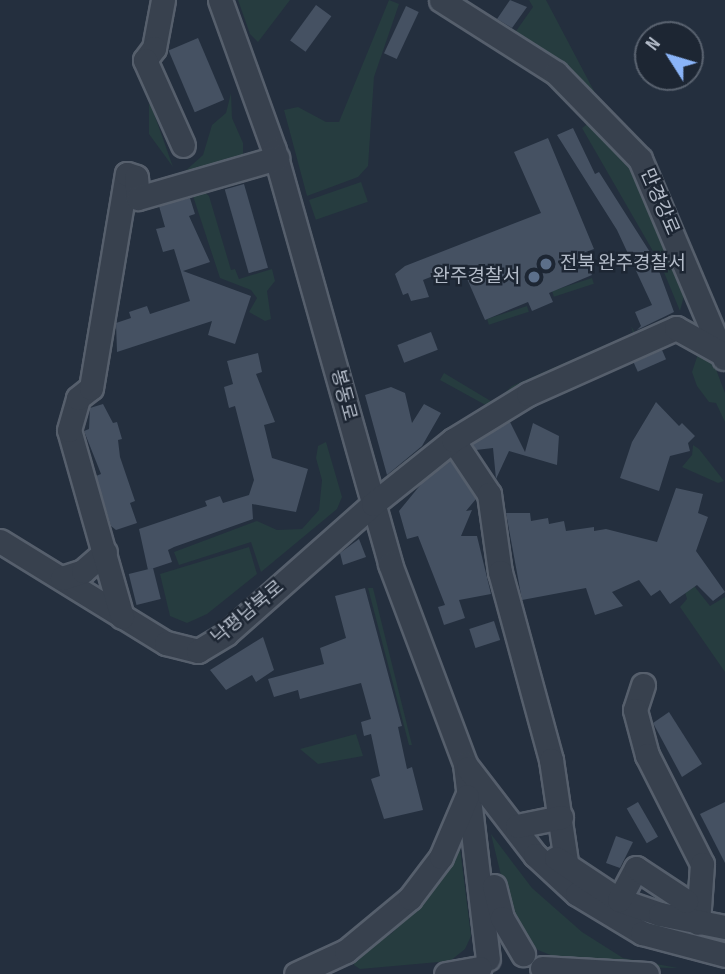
<!DOCTYPE html>
<html>
<head>
<meta charset="utf-8">
<style>
  body { margin:0 }
  #map { position:relative; width:725px; height:974px; overflow:hidden; background:#242f3e; font-family:"Sofia Sans Condensed","Noto Sans KR",sans-serif }
  div>[style] { position:absolute }
  [style*='--x'] { left:calc(var(--x)*1px); top:calc(var(--y)*1px); width:calc(var(--w)*1px); rotate:calc(var(--a)*1deg) }
  .green>* { inset:0; background:#263c3f; transform-origin:0 0 }
  .building>* { inset:0; background:#455162; transform-origin:0 0 }
  .roads { filter:drop-shadow(2px 0 #565f6c) drop-shadow(-2px 0 #565f6c) drop-shadow(0 2px #565f6c) drop-shadow(0 -2px #565f6c) }
  .minor>* { height:23px; margin:-11.5px; padding:0 11.5px; transform-origin:11.5px; border-radius:11.5px; background:#38414e }
  .dots>* { width:19px; height:19px; translate:-50% -50%; box-sizing:border-box; border:4px solid #1d2633; border-radius:50% }
  span { translate:-50% -50%; white-space:nowrap; text-align:center; line-height:1.15; -webkit-text-stroke:5px #1d2633; paint-order:stroke }
  .street-label { font-size:19px; color:#b4bcc9 }
  .poi-label { font-size:19px; color:#b4bcc9 }
  .left { translate:0 -50%; text-align:left }
  .right { translate:-100% -50%; text-align:right }
  .north { position:absolute; left:634px; top:21px; width:70px; height:70px; box-sizing:border-box; background:#1d2633; border:2px solid #59626f; border-radius:50%; rotate:307deg; font-size:19px; font-weight:700; line-height:28px; text-align:center; color:#b4bcc9 }
  .north::after { content:''; display:block; margin:auto; width:24px; height:32px; background:#8ab4f8; clip-path:polygon(50% 0,100% 100%,50% 72%,0 100%) }
</style>
</head>
<body>
<div id="map">
  <div class="green">
    <i style="clip-path:polygon(238px 0,290px 0,258px 42px,250px 34px)"></i>
    <i style="clip-path:polygon(389px 0,399px 4px,374px 77px,368px 166px,358px 177px,307px 196px,284px 110px,298px 107px,326px 122px,339px 122px)"></i>
    <i style="clip-path:polygon(529px 0,546px 0,605px 112px,565px 64px,514px 34px,533px 7px)"></i>
    <i style="clip-path:polygon(231px 93px,232px 118px,243px 143px,243px 155px,183px 173px,203px 155px,212px 125px,226px 113px)"></i>
    <i style="clip-path:polygon(149px 104px,151px 105px,173px 167px,149px 134px)"></i>
    <i style="clip-path:polygon(592px 121px,631px 162px,688px 280px,680px 311px,661px 265px,582px 128px)"></i>
    <i style="left:361px;top:182px;width:21px;height:55px;rotate:71deg"></i>
    <i style="clip-path:polygon(202px 190px,209px 196px,231px 270px,235px 269px,239px 279px,272px 269px,275px 281px,267px 291px,271px 319px,265px 321px,249px 312px,257px 298px,251px 290px,220px 278px,192px 193px)"></i>
    <i style="left:592px;top:278px;width:6px;height:42px;rotate:72deg"></i>
    <i style="left:527px;top:306px;width:6px;height:42px;rotate:72deg"></i>
    <i style="clip-path:polygon(631px 326px,637px 336px,491px 408px,440px 380px,444px 373px,494px 403px,512px 386px,633px 333px)"></i>
    <i style="clip-path:polygon(684px 339px,709px 351px,725px 393px,725px 422px,716px 403px,709px 402px,697px 386px,692px 372px,698px 354px)"></i>
    <i style="clip-path:polygon(326px 442px,342px 497px,337px 509px,261px 572px,251px 542px,179px 565px,174px 552px,257px 521px,277px 530px,302px 529px,319px 510px,322px 480px,316px 458px,318px 446px)"></i>
    <i style="clip-path:polygon(693px 445px,699px 449px,724px 481px,718px 483px,682px 467px,692px 455px)"></i>
    <i style="clip-path:polygon(249px 547px,257px 574px,207px 614px,187px 623px,170px 616px,160px 574px)"></i>
    <i style="clip-path:polygon(676px 563px,710px 606px,725px 597px,725px 672px,680px 607px,687px 599px)"></i>
    <i style="clip-path:polygon(368px 588px,373px 588px,412px 745px,409px 745px)"></i>
    <i style="clip-path:polygon(356px 734px,363px 756px,318px 764px,300px 749px)"></i>
    <i style="clip-path:polygon(491px 834px,532px 888px,582px 932px,623px 958px,678px 968px,619px 967px,558px 958px,538px 950px,513px 925px)"></i>
    <i style="clip-path:polygon(460px 848px,471px 936px,465px 949px,450px 961px,360px 969px,354px 965px,353px 960px,392px 933px,418px 907px)"></i>
  </div>
  <div class="building">
    <i style="clip-path:polygon(510px 0,527px 7px,512px 28px,497px 19px)"></i>
    <i style="left:316px;top:5px;width:19px;height:44px;rotate:36deg"></i>
    <i style="left:406px;top:6px;width:14px;height:52px;rotate:25deg"></i>
    <i style="left:198px;top:38px;width:67px;height:32px;rotate:67deg"></i>
    <i style="clip-path:polygon(573px 128px,595px 174px,599px 172px,655px 260px,674px 312px,637px 330px,641px 326px,635px 312px,652px 305px,617px 230px,557px 135px)"></i>
    <i style="clip-path:polygon(548px 138px,594px 249px,583px 253px,592px 275px,549px 293px,553px 302px,532px 311px,528px 302px,485px 320px,461px 265px,423px 280px,429px 297px,411px 301px,408px 293px,403px 295px,395px 274px,405px 266px,541px 213px,514px 152px)"></i>
    <i style="left:244px;top:184px;width:87px;height:20px;rotate:74deg"></i>
    <i style="clip-path:polygon(190px 198px,195px 214px,189px 216px,210px 262px,183px 271px,251px 296px,235px 344px,208px 335px,212px 321px,117px 352px,116px 323px,131px 318px,129px 312px,147px 306px,150px 314px,190px 301px,174px 249px,163px 252px,156px 229px,165px 227px,159px 206px)"></i>
    <i style="left:431px;top:332px;width:19px;height:36px;rotate:69deg"></i>
    <i style="left:662px;top:350px;width:10px;height:31px;rotate:66deg"></i>
    <i style="clip-path:polygon(258px 353px,262px 372px,256px 374px,275px 422px,264px 425px,272px 458px,308px 469px,296px 512px,252px 504px,253px 519px,174px 547px,168px 550px,172px 562px,148px 570px,139px 529px,207px 506px,205px 501px,220px 496px,223px 503px,249px 495px,254px 480px,235px 406px,229px 408px,224px 387px,233px 384px,227px 361px)"></i>
    <i style="clip-path:polygon(391px 387px,405px 393px,412px 423px,424px 404px,441px 413px,422px 446px,387px 475px,365px 395px)"></i>
    <i style="clip-path:polygon(656px 402px,679px 426px,682px 423px,695px 436px,688px 443px,690px 451px,670px 456px,659px 491px,620px 478px,632px 442px)"></i>
    <i style="clip-path:polygon(103px 404px,113px 423px,117px 422px,122px 439px,118px 440px,120px 457px,135px 501px,130px 503px,137px 523px,116px 530px,111px 526px,96px 476px,101px 474px,84px 431px,89px 429px,90px 408px)"></i>
    <i style="clip-path:polygon(510px 422px,525px 452px,533px 423px,559px 436px,557px 465px,509px 451px,496px 479px,493px 448px,476px 450px,473px 444px)"></i>
    <i style="clip-path:polygon(450px 460px,476px 499px,466px 511px,472px 510px,461px 536px,477px 536px,491px 594px,459px 600px,465px 618px,444px 625px,438px 607px,445px 605px,418px 536px,407px 539px,399px 511px,422px 483px)"></i>
    <i style="clip-path:polygon(676px 488px,703px 494px,698px 513px,708px 517px,696px 551px,725px 592px,713px 601px,697px 585px,670px 604px,660px 590px,651px 596px,639px 580px,612px 592px,623px 606px,595px 615px,586px 588px,522px 600px,506px 513px,530px 513px,531px 521px,548px 518px,549px 524px,564px 521px,566px 531px,594px 527px,594px 531px,606px 529px,657px 542px)"></i>
    <i style="clip-path:polygon(359px 539px,366px 557px,343px 565px,340px 553px)"></i>
    <i style="left:153px;top:568px;width:32px;height:25px;rotate:76deg"></i>
    <i style="clip-path:polygon(365px 588px,402px 726px,398px 727px,407px 769px,412px 767px,423px 810px,384px 819px,371px 779px,380px 776px,371px 734px,364px 736px,361px 722px,371px 719px,361px 683px,300px 699px,298px 690px,274px 697px,268px 679px,324px 664px,320px 648px,346px 638px,335px 596px)"></i>
    <i style="left:494px;top:621px;width:20px;height:26px;rotate:72deg"></i>
    <i style="clip-path:polygon(263px 637px,274px 670px,256px 682px,252px 675px,226px 690px,210px 670px)"></i>
    <i style="clip-path:polygon(669px 712px,702px 764px,682px 777px,653px 723px)"></i>
    <i style="left:638px;top:802px;width:40px;height:13px;rotate:60deg"></i>
    <i style="clip-path:polygon(725px 802px,725px 863px,700px 814px)"></i>
    <i style="clip-path:polygon(616px 836px,633px 842px,620px 868px,606px 863px)"></i>
  </div>
  <div class="roads">
    <div class="minor">
      <i style="--x:163;--y:0;--w:49;--a:100.6"></i>
      <i style="--x:154;--y:48;--w:15;--a:127"></i>
      <i style="--x:145;--y:60;--w:93;--a:65.9"></i>
      <i style="--x:220;--y:0;--w:159;--a:70.2"></i>
      <i style="--x:274;--y:150;--w:430;--a:74.3"></i>
      <i style="--x:390;--y:564;--w:214;--a:69.4"></i>
      <i style="--x:465;--y:764;--w:196;--a:83.3"></i>
      <i style="--x:441;--y:0;--w:136;--a:32.4"></i>
      <i style="--x:556;--y:73;--w:120;--a:45.7"></i>
      <i style="--x:640;--y:159;--w:216;--a:67.1"></i>
      <i style="--x:453;--y:440;--w:65;--a:56.3"></i>
      <i style="--x:489;--y:494;--w:79;--a:82"></i>
      <i style="--x:500;--y:572;--w:195;--a:74.8"></i>
      <i style="--x:551;--y:760;--w:109;--a:81.6"></i>
      <i style="--x:0;--y:541;--w:195;--a:31.6"></i>
      <i style="--x:166;--y:643;--w:33;--a:14"></i>
      <i style="--x:198;--y:651;--w:33;--a:-31"></i>
      <i style="--x:226;--y:634;--w:196;--a:-41.5"></i>
      <i style="--x:373;--y:504;--w:102;--a:-38.7"></i>
      <i style="--x:453;--y:440;--w:88;--a:-31.5"></i>
      <i style="--x:528;--y:394;--w:162;--a:-24"></i>
      <i style="--x:676;--y:328;--w:54;--a:29"></i>
      <i style="--x:62;--y:578;--w:22;--a:-18"></i>
      <i style="--x:83;--y:571;--w:29;--a:-41"></i>
      <i style="--x:122;--y:617;--w:194;--a:-105.8"></i>
      <i style="--x:69;--y:430;--w:33;--a:-74"></i>
      <i style="--x:78;--y:398;--w:16;--a:-38"></i>
      <i style="--x:91;--y:388;--w:217;--a:-80.5"></i>
      <i style="--x:127;--y:174;--w:9;--a:18"></i>
      <i style="--x:136;--y:177;--w:21;--a:85"></i>
      <i style="--x:138;--y:198;--w:145;--a:-16.1"></i>
      <i style="--x:643;--y:685;--w:26;--a:108"></i>
      <i style="--x:635;--y:710;--w:47;--a:75.1"></i>
      <i style="--x:647;--y:755;--w:122;--a:63.2"></i>
      <i style="--x:702;--y:864;--w:59;--a:93.9"></i>
      <i style="--x:468;--y:768;--w:110;--a:52.4"></i>
      <i style="--x:535;--y:855;--w:57;--a:42.9"></i>
      <i style="--x:577;--y:894;--w:76;--a:31"></i>
      <i style="--x:642;--y:933;--w:86;--a:14.8"></i>
      <i style="--x:517;--y:826;--w:45;--a:-11.6"></i>
      <i style="--x:556;--y:858;--w:76;--a:33.7"></i>
      <i style="--x:619;--y:900;--w:43;--a:18.9"></i>
      <i style="--x:660;--y:914;--w:66;--a:11.3"></i>
      <i style="--x:494;--y:886;--w:33;--a:76"></i>
      <i style="--x:502;--y:918;--w:42;--a:59.7"></i>
      <i style="--x:619;--y:900;--w:36;--a:-62"></i>
      <i style="--x:636;--y:868;--w:60;--a:33.4"></i>
      <i style="--x:542;--y:968;--w:105;--a:3.3"></i>
      <i style="--x:296;--y:974;--w:55;--a:-24.7"></i>
      <i style="--x:346;--y:951;--w:83;--a:-39.6"></i>
      <i style="--x:410;--y:898;--w:51;--a:-52.9"></i>
      <i style="--x:441;--y:857;--w:66;--a:-66.9"></i>
      <i style="--x:446;--y:974;--w:34;--a:-10"></i>
    </div>
  </div>
  <div class="dots">
    <i style="left:546px;top:264px;background:#5c6f8a"></i>
    <i style="left:534px;top:277px;background:#5c6f8a"></i>
  </div>
  <div class="street-label">
    <span style="left:659px;top:202px;rotate:67deg">만경강로</span>
    <span style="left:343px;top:395px;rotate:75deg">봉동로</span>
    <span style="left:248px;top:613px;rotate:-40deg">낙평남북로</span>
  </div>
  <div class="poi-label">
    <span class="left" style="left:560px;top:264px">전북 완주경찰서</span>
    <span class="right" style="left:520px;top:277px">완주경찰서</span>
  </div>
  <div class="north">N</div>
</div>
</body>
</html>
